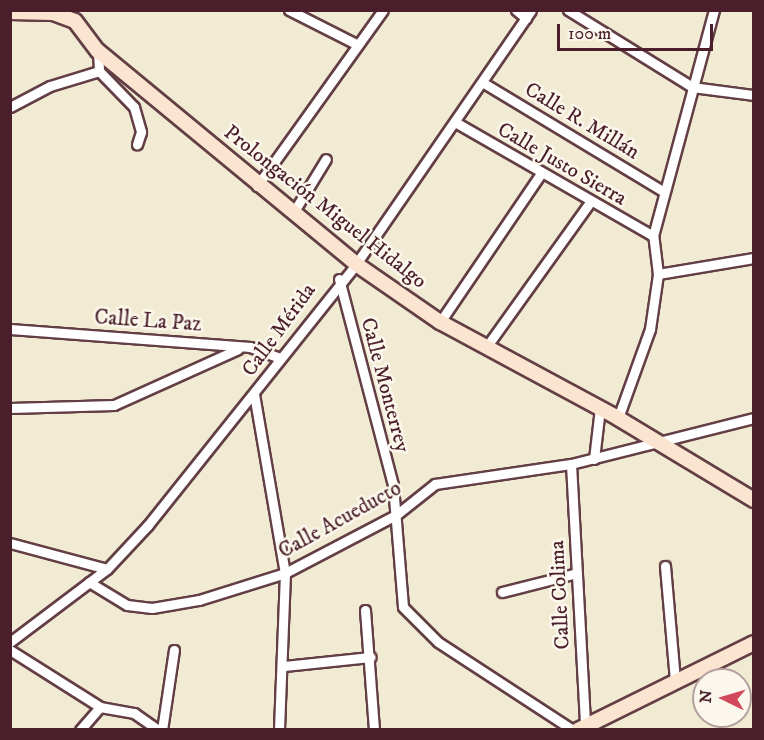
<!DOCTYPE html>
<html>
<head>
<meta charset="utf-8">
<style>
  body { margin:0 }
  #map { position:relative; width:764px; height:740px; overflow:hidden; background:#f2ebd4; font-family:"IM FELL DW Pica",serif }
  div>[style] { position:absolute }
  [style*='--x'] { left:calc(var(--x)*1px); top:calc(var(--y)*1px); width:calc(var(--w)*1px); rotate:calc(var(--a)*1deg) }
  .roads { filter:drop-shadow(2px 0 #633e44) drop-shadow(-2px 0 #633e44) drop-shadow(0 2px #633e44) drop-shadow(0 -2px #633e44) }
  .street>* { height:9px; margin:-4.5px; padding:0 4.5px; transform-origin:4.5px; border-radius:4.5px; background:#fff }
  .secondary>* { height:14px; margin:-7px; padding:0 7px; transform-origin:7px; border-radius:7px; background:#fce5d0 }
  span { translate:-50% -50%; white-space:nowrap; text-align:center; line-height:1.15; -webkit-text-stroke:5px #fbf7ec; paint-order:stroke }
  .street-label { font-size:21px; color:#4a1f2b }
  .frame { position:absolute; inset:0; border:12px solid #4a1f2b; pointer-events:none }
  .north { position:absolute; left:692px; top:668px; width:60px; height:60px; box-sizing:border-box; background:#fbf7ec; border:2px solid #b4a19f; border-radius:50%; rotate:275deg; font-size:16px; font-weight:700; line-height:24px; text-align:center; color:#4a1f2b }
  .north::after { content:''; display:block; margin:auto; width:21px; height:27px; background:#d1495b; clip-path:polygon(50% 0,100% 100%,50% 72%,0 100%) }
  .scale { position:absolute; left:557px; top:24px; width:156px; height:27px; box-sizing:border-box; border:3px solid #4a1f2b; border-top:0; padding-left:8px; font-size:18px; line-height:21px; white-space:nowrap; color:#4a1f2b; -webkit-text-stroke:4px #fbf7ec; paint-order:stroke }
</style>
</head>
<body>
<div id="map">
  <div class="roads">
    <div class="street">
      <i style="--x:289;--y:10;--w:77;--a:26.9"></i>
      <i style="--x:516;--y:10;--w:13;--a:39"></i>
      <i style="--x:568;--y:10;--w:146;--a:31.8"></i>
      <i style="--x:692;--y:87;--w:63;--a:7.4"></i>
      <i style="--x:98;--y:51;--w:20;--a:87"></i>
      <i style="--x:99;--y:71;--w:50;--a:45.8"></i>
      <i style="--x:134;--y:107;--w:26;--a:74"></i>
      <i style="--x:141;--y:132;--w:13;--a:108"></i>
      <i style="--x:482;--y:82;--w:211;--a:31.1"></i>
      <i style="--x:10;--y:107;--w:45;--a:-27.7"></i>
      <i style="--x:50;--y:86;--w:51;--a:-17"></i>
      <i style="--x:455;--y:122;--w:228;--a:29.9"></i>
      <i style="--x:257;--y:186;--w:216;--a:-54.4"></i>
      <i style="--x:293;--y:213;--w:63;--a:-58.6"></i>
      <i style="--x:658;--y:274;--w:97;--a:-9.5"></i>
      <i style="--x:339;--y:279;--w:213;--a:75.3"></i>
      <i style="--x:393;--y:485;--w:122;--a:85.3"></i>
      <i style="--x:403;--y:607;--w:49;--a:45"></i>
      <i style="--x:438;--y:642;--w:161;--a:33.1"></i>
      <i style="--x:440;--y:322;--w:178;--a:-55.8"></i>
      <i style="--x:10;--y:329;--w:241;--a:4.3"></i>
      <i style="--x:250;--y:347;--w:32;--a:20"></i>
      <i style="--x:487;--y:346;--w:177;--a:-54.4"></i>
      <i style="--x:254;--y:394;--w:182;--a:80.2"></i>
      <i style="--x:285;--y:573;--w:157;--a:92.2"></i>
      <i style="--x:10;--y:408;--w:104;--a:-1.7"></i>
      <i style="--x:114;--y:405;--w:136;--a:-24.3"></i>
      <i style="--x:618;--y:418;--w:95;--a:-70.2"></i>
      <i style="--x:650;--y:329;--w:56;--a:-81.7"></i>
      <i style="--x:658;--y:274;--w:38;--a:-97"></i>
      <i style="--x:653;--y:236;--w:234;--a:-74.9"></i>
      <i style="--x:594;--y:459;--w:51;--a:-83.3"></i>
      <i style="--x:571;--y:464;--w:261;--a:86.9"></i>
      <i style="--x:10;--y:543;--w:100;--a:15"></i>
      <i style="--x:665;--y:566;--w:114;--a:85"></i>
      <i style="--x:89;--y:582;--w:44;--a:31.2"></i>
      <i style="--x:127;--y:605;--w:25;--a:7"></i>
      <i style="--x:152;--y:608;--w:48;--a:-9.7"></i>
      <i style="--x:199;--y:600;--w:90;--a:-17.4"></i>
      <i style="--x:285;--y:573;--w:125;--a:-27.6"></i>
      <i style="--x:396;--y:515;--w:50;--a:-38.5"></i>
      <i style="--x:435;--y:484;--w:137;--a:-8.4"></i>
      <i style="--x:571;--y:464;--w:189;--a:-14.1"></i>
      <i style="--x:502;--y:592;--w:77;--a:-14.2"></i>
      <i style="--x:365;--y:610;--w:120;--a:85.7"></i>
      <i style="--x:10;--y:642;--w:121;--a:-37"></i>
      <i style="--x:107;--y:569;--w:60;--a:-47"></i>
      <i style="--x:148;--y:525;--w:334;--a:-51.4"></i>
      <i style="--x:356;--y:264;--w:308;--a:-55.4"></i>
      <i style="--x:10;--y:650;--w:107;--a:32.3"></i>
      <i style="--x:100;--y:707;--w:35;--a:10"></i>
      <i style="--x:134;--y:713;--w:29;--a:35"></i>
      <i style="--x:284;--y:666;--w:87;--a:-5.9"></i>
      <i style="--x:80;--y:730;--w:30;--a:-49"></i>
      <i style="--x:162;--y:730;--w:81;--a:-81.5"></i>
    </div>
    <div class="secondary">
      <i style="--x:10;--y:12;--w:43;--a:1.3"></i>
      <i style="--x:53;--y:13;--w:23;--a:20"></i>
      <i style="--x:75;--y:21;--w:38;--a:53"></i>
      <i style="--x:98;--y:51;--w:335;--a:39.5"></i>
      <i style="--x:356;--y:264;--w:102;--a:34.6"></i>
      <i style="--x:440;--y:322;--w:202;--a:28.3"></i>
      <i style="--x:618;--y:418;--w:159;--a:31.1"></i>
      <i style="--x:578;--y:730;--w:196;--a:-26.3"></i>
    </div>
  </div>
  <div class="street-label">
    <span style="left:582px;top:121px;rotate:31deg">Calle R. Millán</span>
    <span style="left:562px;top:164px;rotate:30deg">Calle Justo Sierra</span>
    <span style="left:325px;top:207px;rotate:38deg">Prolongación Miguel Hidalgo</span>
    <span style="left:148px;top:321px;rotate:4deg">Calle La Paz</span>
    <span style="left:279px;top:330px;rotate:-54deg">Calle Mérida</span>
    <span style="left:385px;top:385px;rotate:75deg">Calle Monterrey</span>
    <span style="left:340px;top:520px;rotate:-29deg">Calle Acueducto</span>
    <span style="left:560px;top:595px;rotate:-93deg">Calle Colima</span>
  </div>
  <div class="frame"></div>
  <div class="north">N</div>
  <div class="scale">100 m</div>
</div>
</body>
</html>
